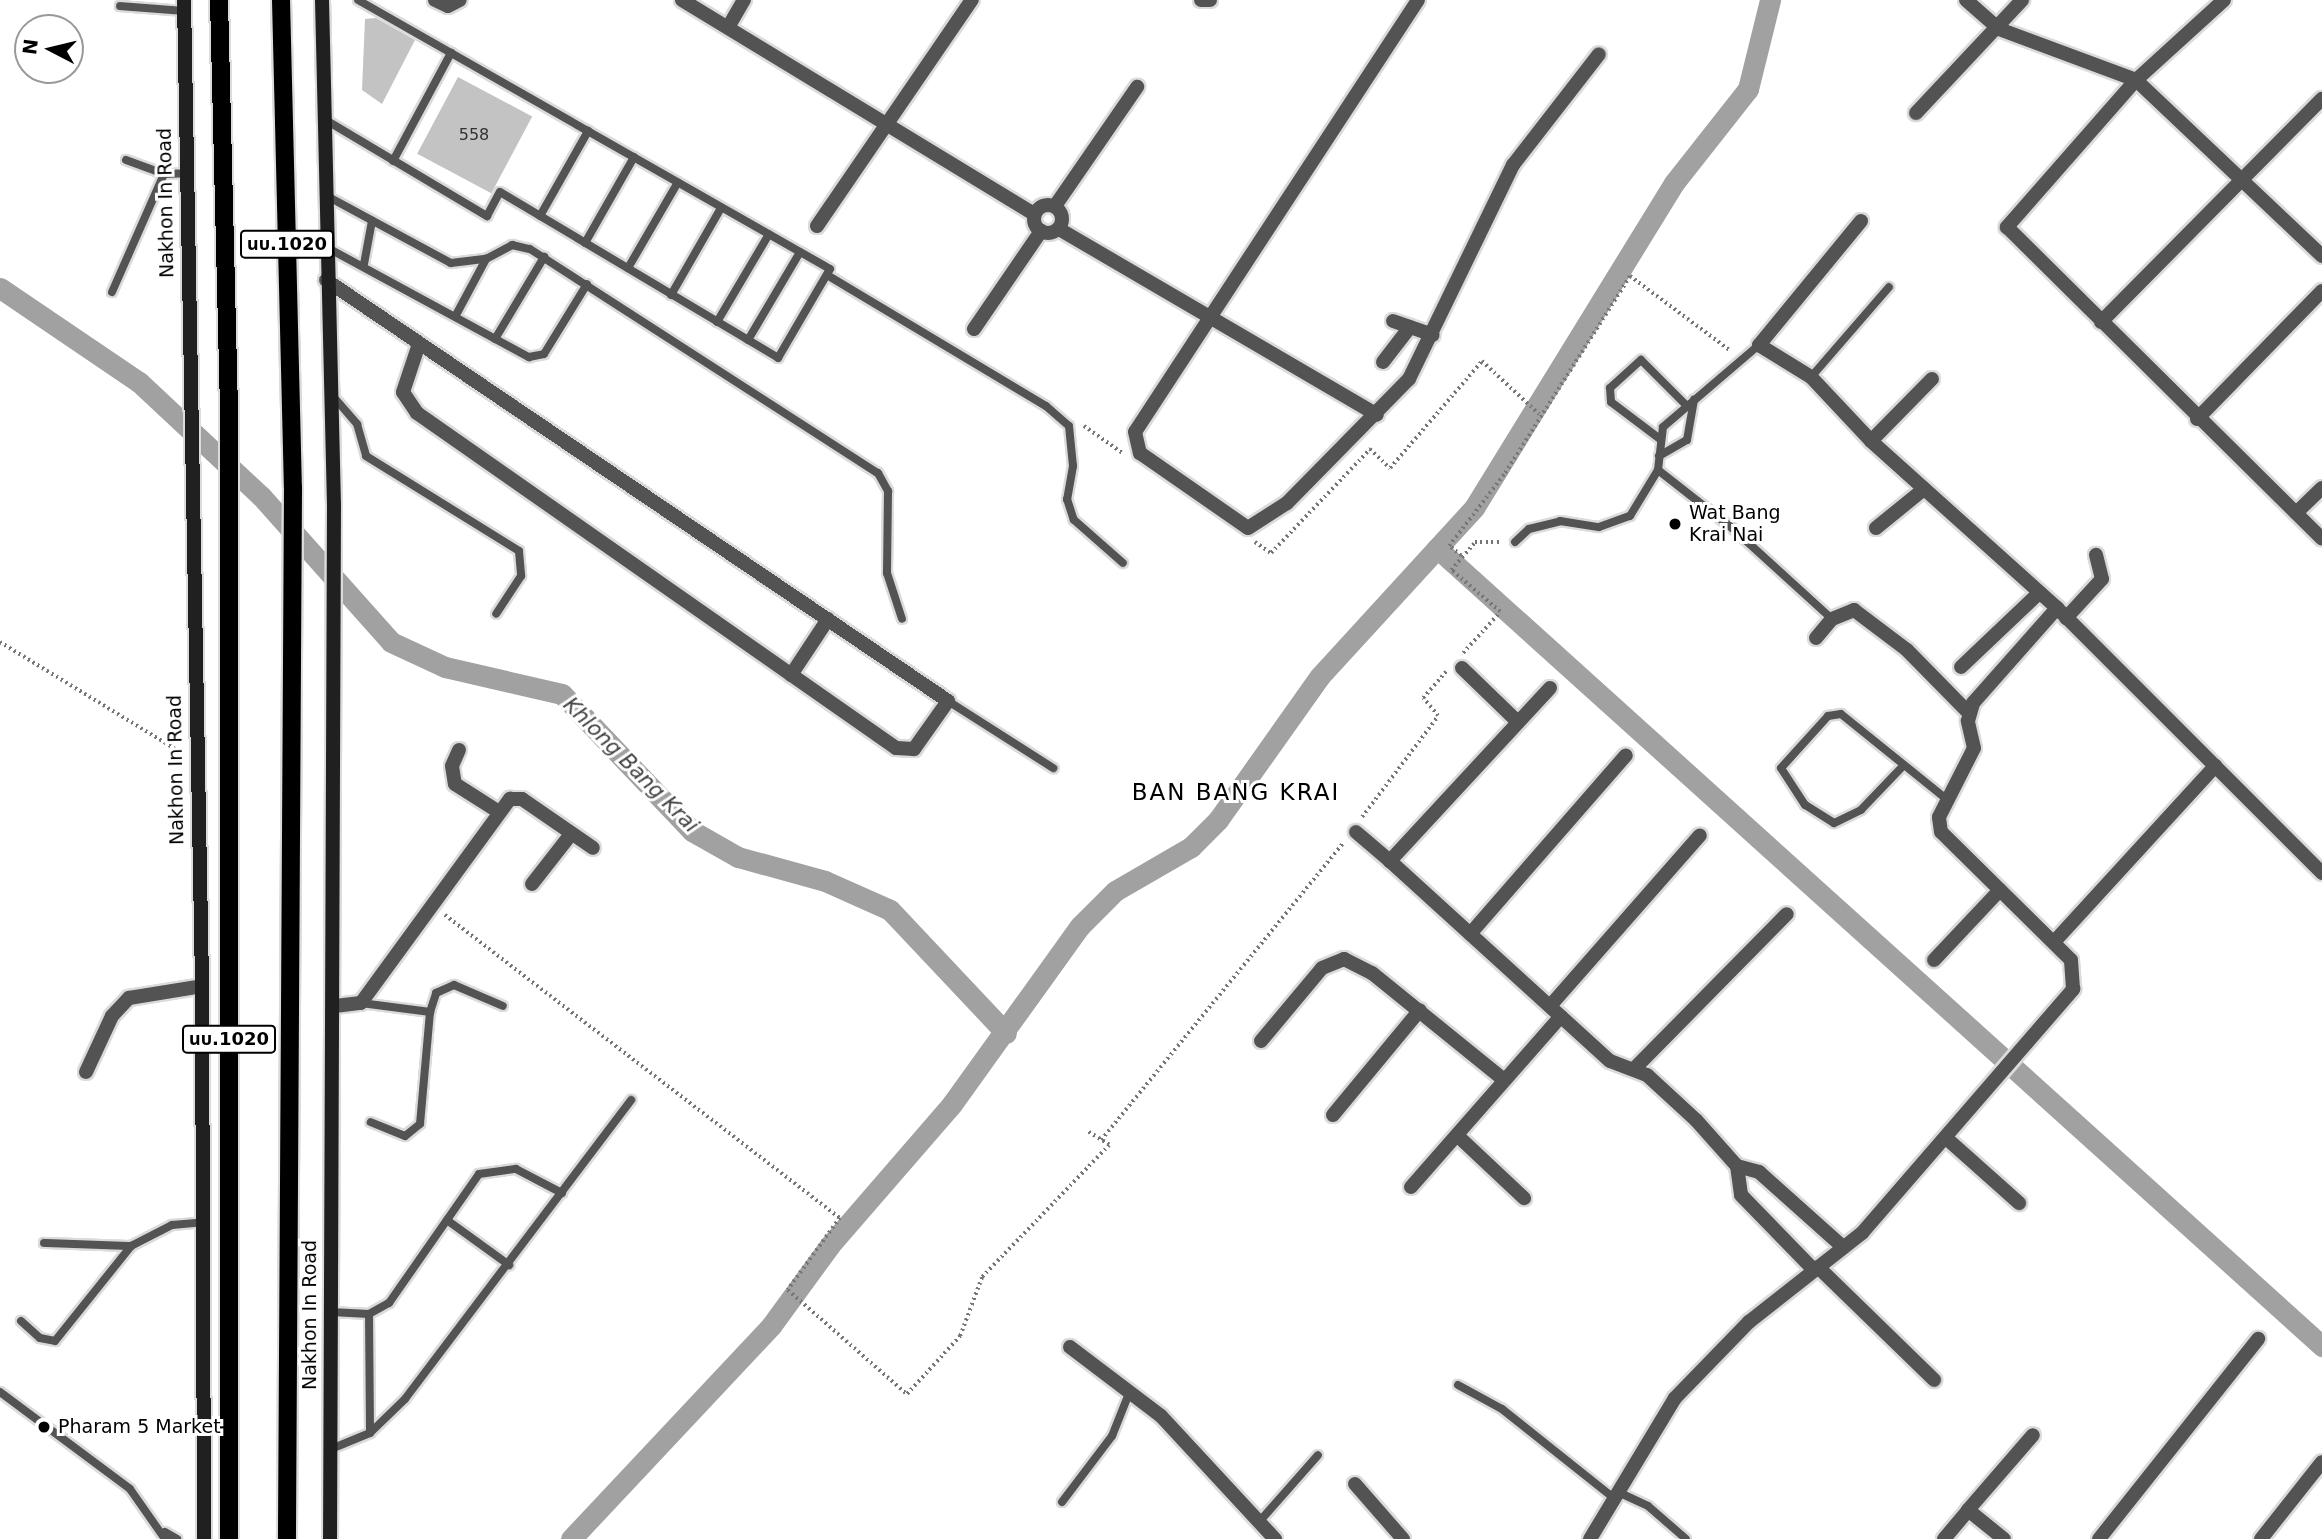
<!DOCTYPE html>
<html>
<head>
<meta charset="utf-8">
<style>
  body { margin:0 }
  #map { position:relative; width:2322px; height:1539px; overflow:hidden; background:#fff; font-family:"DejaVu Sans","Noto Sans Thai",sans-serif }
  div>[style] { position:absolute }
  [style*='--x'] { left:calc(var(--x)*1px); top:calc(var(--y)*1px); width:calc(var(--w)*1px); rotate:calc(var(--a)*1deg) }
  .canal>* { height:21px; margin:-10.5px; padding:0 10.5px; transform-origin:10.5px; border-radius:10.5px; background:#a1a1a1 }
  .building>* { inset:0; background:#c3c3c3; transform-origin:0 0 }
  .path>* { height:3.5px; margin-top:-1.75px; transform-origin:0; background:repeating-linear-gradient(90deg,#757575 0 2px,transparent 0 5.5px) }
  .roads { filter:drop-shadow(2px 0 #dbdbdb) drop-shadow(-2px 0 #dbdbdb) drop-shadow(0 2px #dbdbdb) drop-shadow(0 -2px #dbdbdb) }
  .service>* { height:8px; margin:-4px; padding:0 4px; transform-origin:4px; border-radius:4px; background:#535353 }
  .minor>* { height:14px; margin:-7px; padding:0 7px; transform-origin:7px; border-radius:7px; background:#535353 }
  .minor>.ring { margin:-7px; padding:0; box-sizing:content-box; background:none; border:14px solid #535353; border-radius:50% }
  .secondary>* { height:14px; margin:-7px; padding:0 7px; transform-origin:7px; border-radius:7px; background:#202020 }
  .primary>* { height:18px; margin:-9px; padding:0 9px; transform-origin:9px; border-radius:9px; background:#000 }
  .dots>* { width:19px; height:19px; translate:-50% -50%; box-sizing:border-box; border:4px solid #fff; border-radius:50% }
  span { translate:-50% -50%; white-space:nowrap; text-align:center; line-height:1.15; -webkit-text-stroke:6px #fff; paint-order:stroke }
  .number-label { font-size:16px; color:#313131 }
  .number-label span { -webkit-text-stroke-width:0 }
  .shield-label span { padding:2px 5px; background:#fff; border:2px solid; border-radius:5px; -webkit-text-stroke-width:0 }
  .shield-label { font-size:18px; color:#000; font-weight:700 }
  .street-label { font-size:19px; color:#000 }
  .poi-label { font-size:19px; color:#000 }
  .left { translate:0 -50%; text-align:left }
  .water-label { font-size:21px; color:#424242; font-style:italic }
  .quarter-label { font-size:23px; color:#000; letter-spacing:2px }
  .north { position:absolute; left:14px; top:14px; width:70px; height:70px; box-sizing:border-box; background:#fff; border:2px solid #999; border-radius:50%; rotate:277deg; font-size:19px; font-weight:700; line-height:28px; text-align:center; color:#000 }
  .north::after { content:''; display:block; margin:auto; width:24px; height:32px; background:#000; clip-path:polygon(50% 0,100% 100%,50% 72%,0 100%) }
</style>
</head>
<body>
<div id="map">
  <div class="canal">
    <i style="--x:0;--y:288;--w:168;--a:34.1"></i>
    <i style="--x:139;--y:382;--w:167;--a:43.1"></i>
    <i style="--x:261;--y:496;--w:195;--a:48.3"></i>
    <i style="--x:391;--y:642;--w:60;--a:24.8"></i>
    <i style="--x:445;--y:667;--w:120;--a:13"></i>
    <i style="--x:562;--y:694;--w:189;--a:46.5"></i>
    <i style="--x:692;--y:831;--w:53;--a:29.5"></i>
    <i style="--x:738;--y:857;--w:90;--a:15.4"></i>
    <i style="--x:825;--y:881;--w:71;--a:24"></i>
    <i style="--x:890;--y:910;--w:169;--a:46.7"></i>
    <i style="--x:1437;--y:548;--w:1192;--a:42.04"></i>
    <i style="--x:571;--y:1539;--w:292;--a:-46.8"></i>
    <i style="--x:771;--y:1326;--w:100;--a:-53.9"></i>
    <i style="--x:830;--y:1245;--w:186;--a:-49.1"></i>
    <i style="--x:952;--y:1104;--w:219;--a:-54.3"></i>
    <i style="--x:1080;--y:926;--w:49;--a:-45"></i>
    <i style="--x:1115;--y:891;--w:88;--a:-30.1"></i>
    <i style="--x:1191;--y:847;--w:38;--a:-45"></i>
    <i style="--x:1218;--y:820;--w:176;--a:-54.7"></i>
    <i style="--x:1320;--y:676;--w:228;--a:-47.5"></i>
    <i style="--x:1474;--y:508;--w:382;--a:-58.4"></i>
    <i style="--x:1674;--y:183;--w:120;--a:-51.8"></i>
    <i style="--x:1748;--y:89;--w:92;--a:-76.1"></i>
  </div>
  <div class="building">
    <i style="clip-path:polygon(376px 18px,415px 40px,382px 104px,362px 90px,365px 19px)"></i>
    <i style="left:458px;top:77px;width:84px;height:87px;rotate:28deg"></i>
  </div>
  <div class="path">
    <i style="--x:1084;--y:426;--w:49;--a:35"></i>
    <i style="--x:1255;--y:542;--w:19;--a:35"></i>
    <i style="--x:1271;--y:553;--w:144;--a:-46.4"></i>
    <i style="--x:1370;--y:449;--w:28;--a:44"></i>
    <i style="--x:1390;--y:468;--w:141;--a:-49.3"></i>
    <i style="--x:1482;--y:361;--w:78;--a:42.9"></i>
    <i style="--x:1461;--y:556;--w:16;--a:-140"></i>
    <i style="--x:1449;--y:546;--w:92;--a:-52.5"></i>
    <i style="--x:1505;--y:473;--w:233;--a:-57.6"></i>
    <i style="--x:1630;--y:276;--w:126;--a:36.6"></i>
    <i style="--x:0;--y:642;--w:211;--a:31.4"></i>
    <i style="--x:1463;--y:653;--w:55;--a:-47.9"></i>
    <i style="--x:1500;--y:612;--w:65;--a:-139.4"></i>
    <i style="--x:1451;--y:570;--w:37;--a:-49"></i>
    <i style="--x:1475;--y:542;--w:25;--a:0"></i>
    <i style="--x:1362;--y:817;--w:126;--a:-53"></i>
    <i style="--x:1438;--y:716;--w:23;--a:-130"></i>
    <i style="--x:1423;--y:698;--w:35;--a:-49"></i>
    <i style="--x:445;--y:915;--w:498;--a:37.5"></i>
    <i style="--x:840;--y:1218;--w:89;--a:125.8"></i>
    <i style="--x:788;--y:1290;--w:158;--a:41.2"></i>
    <i style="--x:907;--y:1394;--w:79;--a:-47.6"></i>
    <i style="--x:960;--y:1336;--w:63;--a:-69.6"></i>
    <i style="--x:982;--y:1277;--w:183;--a:-46.1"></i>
    <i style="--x:1109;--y:1145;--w:25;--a:-148"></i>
    <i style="--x:1101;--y:1140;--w:383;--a:-50.8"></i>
  </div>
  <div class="roads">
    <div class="service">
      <i style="--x:120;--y:6;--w:64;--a:4.5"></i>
      <i style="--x:324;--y:119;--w:190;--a:30.8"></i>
      <i style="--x:487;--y:216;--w:27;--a:-62"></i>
      <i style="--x:500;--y:192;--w:324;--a:30.8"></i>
      <i style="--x:778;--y:358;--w:103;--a:-59.7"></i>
      <i style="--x:830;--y:269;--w:543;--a:-150.32"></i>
      <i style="--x:126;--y:160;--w:40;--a:20.2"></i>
      <i style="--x:164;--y:174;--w:23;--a:-2"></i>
      <i style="--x:393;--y:161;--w:123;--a:-61.8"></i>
      <i style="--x:325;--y:195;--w:143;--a:28.4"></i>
      <i style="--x:451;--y:263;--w:35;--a:-7"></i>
      <i style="--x:486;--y:259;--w:30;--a:-28"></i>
      <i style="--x:512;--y:245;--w:18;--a:13"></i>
      <i style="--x:530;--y:249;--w:414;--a:32.8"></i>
      <i style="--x:878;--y:473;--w:21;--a:61"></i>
      <i style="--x:888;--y:491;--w:82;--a:90.7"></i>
      <i style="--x:887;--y:573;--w:48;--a:71.9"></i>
      <i style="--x:540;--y:216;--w:98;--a:-60.5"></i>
      <i style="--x:585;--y:243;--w:99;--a:-60.3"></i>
      <i style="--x:326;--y:247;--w:231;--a:28.5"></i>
      <i style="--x:529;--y:357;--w:15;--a:-11"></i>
      <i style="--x:544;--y:354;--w:82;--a:-58.4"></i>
      <i style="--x:364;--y:264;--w:44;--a:-79.5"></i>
      <i style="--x:628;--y:268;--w:99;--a:-59.8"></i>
      <i style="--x:827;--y:275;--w:255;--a:30.9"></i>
      <i style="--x:1046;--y:406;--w:30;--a:41"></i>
      <i style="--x:1069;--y:426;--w:40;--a:84.3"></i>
      <i style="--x:1073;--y:466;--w:34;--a:100"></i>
      <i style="--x:1067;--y:499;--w:22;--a:72"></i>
      <i style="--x:1074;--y:520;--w:65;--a:41.3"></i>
      <i style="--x:112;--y:292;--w:129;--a:-66.2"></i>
      <i style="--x:671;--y:295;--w:100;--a:-60.1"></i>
      <i style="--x:456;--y:315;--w:64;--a:-61.8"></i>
      <i style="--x:717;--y:322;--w:102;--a:-59.4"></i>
      <i style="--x:495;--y:339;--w:96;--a:-59.1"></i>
      <i style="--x:748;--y:340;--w:102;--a:-59.4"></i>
      <i style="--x:1811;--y:377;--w:119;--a:-49.1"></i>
      <i style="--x:331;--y:394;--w:40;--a:49"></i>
      <i style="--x:357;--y:424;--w:33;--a:74"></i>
      <i style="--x:366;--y:456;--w:180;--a:31.8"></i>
      <i style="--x:519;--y:551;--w:25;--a:85"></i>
      <i style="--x:521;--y:576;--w:45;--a:123.3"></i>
      <i style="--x:1660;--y:439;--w:61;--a:-142.9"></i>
      <i style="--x:1611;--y:402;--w:14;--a:-94"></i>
      <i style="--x:1610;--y:388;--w:42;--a:-42.1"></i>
      <i style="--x:1641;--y:360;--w:65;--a:45"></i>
      <i style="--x:1659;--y:456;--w:32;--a:-30"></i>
      <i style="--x:1687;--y:440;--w:41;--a:-80.1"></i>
      <i style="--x:1658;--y:470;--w:94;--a:38.1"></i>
      <i style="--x:1732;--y:528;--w:135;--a:42.3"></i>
      <i style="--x:1515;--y:542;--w:19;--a:-43"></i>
      <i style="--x:1529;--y:529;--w:32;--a:-14"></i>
      <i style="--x:1560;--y:521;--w:39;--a:9"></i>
      <i style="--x:1599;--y:527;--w:33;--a:-20"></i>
      <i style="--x:1630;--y:516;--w:54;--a:-58.7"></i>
      <i style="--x:1658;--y:470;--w:43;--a:-83.4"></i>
      <i style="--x:1663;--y:427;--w:126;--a:-40.5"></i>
      <i style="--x:948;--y:701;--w:125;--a:32.5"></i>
      <i style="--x:1903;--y:766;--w:61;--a:133.7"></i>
      <i style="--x:1861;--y:810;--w:30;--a:154"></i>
      <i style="--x:1834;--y:823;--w:34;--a:-148"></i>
      <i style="--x:1805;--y:805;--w:44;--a:-123"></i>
      <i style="--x:1781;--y:768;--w:70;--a:-47.9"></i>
      <i style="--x:1828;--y:716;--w:13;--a:-9"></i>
      <i style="--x:1841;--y:714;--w:134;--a:38.9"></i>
      <i style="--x:361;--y:1003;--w:70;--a:7.4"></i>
      <i style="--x:430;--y:1012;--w:112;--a:95.1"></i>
      <i style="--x:420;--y:1124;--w:19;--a:141"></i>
      <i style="--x:405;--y:1136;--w:37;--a:-158"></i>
      <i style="--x:430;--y:1012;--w:20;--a:-72"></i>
      <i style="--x:436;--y:993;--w:20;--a:-24"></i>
      <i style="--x:454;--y:985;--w:53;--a:23.2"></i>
      <i style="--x:447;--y:1220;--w:77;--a:36"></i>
      <i style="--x:44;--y:1243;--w:87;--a:2"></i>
      <i style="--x:331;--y:1312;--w:38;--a:3"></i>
      <i style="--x:369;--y:1314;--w:23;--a:-29"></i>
      <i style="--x:389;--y:1303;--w:157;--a:-55.1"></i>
      <i style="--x:479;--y:1174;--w:37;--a:-8"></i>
      <i style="--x:516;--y:1169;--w:52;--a:27.6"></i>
      <i style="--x:369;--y:1314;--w:119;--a:89.5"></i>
      <i style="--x:21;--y:1321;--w:25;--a:42"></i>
      <i style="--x:40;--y:1338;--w:15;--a:11"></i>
      <i style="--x:55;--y:1341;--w:122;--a:-51.3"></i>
      <i style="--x:131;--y:1246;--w:46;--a:-27.1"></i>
      <i style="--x:172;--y:1225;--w:33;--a:-5"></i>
      <i style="--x:1458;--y:1385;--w:50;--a:28.6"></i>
      <i style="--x:1502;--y:1409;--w:143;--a:38.5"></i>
      <i style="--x:0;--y:1392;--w:162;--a:36.7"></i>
      <i style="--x:130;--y:1489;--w:61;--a:55"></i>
      <i style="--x:331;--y:1449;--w:42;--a:-22.3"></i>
      <i style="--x:370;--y:1433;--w:49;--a:-44.2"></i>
      <i style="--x:405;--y:1399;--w:375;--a:-52.9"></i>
      <i style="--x:1618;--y:1492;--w:33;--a:25"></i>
      <i style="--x:1648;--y:1506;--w:50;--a:41"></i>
      <i style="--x:1062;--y:1502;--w:83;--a:-52.9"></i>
      <i style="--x:1112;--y:1436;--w:43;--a:-68.2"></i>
      <i style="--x:1259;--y:1522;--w:89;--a:-48.6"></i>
      <i style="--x:165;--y:1532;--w:14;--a:30"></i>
    </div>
    <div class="minor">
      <i style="--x:435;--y:0;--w:14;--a:25"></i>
      <i style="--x:448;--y:6;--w:13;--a:-27"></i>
      <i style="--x:682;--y:0;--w:412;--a:31.3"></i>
      <i style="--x:1201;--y:0;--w:9;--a:0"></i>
      <i style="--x:1418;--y:0;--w:516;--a:123.23"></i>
      <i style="--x:1135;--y:432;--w:22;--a:77"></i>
      <i style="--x:1140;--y:453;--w:131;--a:34.8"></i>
      <i style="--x:1248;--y:528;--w:46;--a:-32.7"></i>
      <i style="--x:1287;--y:503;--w:174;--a:-45.5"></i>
      <i style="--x:1409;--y:379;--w:238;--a:-64.1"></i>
      <i style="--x:1513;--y:165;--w:140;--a:-52.2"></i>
      <i style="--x:1966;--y:0;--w:44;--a:41.3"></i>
      <i style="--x:1999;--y:29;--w:146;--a:20.4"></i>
      <i style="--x:2136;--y:80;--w:256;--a:43.4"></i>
      <i style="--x:2224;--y:0;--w:119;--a:137.7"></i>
      <i style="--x:2136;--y:80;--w:196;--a:131.3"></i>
      <i style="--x:2007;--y:227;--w:443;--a:44.7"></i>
      <i style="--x:730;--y:24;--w:28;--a:-60"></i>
      <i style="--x:1916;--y:113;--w:155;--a:-46.8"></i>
      <i class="ring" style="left:1034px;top:205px;width:14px;height:14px"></i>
      <i style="--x:1055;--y:206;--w:145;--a:-55.4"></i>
      <i style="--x:1861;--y:221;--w:161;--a:129.4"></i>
      <i style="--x:1759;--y:345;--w:61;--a:31.6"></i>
      <i style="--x:1811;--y:377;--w:88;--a:46.8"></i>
      <i style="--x:1871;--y:441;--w:250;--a:41.9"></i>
      <i style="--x:2057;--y:608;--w:375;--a:45"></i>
      <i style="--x:817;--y:226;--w:274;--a:-55.6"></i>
      <i style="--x:1059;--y:229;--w:368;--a:30.3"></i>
      <i style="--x:326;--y:280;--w:751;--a:34.09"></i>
      <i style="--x:948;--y:701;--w:59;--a:125.3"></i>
      <i style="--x:914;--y:749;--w:18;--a:-177"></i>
      <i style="--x:896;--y:748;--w:585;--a:-145.03"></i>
      <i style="--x:417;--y:413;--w:25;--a:-124"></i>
      <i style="--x:403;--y:392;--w:51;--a:-71.6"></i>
      <i style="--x:1393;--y:321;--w:42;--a:19.3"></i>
      <i style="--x:2101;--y:322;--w:314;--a:-45.3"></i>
      <i style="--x:974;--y:329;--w:119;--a:-55.6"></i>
      <i style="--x:1383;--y:362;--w:44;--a:-52.4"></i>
      <i style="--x:2197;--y:419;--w:179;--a:-45.7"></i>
      <i style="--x:1871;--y:441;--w:87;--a:-45.5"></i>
      <i style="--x:2296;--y:513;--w:36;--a:-44"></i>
      <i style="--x:1876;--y:528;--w:62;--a:-39.1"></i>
      <i style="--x:2066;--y:618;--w:53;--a:-47.3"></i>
      <i style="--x:2102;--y:579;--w:25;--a:-104"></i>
      <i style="--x:1816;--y:638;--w:25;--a:-50"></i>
      <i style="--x:1832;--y:619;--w:24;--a:-22"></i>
      <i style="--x:1854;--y:610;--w:66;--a:37"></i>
      <i style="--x:1907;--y:650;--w:87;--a:45.5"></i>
      <i style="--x:1961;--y:667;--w:108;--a:-43.5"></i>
      <i style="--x:1462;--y:668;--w:78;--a:44"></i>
      <i style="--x:791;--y:675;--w:67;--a:-56.5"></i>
      <i style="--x:1550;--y:688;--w:236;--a:132.8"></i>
      <i style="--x:1390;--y:861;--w:297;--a:42.3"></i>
      <i style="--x:1610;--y:1061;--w:40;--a:21"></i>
      <i style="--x:1647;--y:1075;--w:67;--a:42.6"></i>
      <i style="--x:1696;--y:1120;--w:62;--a:48.3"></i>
      <i style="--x:1737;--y:1166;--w:29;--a:82"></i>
      <i style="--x:1741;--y:1195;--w:105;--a:45.8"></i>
      <i style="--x:459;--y:750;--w:17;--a:114"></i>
      <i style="--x:452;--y:766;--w:18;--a:81"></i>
      <i style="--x:455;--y:784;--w:52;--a:32.5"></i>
      <i style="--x:1356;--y:832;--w:45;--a:40.5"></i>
      <i style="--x:532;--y:884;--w:63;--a:-52"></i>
      <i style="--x:1470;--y:934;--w:237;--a:-48.9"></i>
      <i style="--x:2054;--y:942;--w:239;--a:-47.5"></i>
      <i style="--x:1934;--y:960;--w:96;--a:-46.7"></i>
      <i style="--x:335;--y:1006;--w:26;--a:-7"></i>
      <i style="--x:361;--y:1003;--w:253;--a:-53.9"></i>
      <i style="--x:510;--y:799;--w:12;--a:0"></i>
      <i style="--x:522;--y:799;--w:86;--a:34.6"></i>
      <i style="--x:1550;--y:1006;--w:227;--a:-48.7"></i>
      <i style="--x:1261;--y:1041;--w:95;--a:-50.1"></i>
      <i style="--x:1322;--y:968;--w:24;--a:-22"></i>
      <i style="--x:1344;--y:959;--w:31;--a:27"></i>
      <i style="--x:1372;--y:973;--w:170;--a:39"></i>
      <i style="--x:1635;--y:1068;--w:216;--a:-45.4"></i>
      <i style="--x:86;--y:1072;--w:62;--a:-65.1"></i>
      <i style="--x:112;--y:1016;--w:25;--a:-47"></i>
      <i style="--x:129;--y:998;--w:74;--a:-9.3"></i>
      <i style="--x:1333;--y:1115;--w:136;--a:-50.4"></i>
      <i style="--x:1460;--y:1138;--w:88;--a:43.2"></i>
      <i style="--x:1946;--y:1138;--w:98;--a:41.7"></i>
      <i style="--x:1737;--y:1166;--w:23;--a:15"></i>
      <i style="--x:1759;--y:1172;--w:113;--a:41.8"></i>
      <i style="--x:1411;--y:1187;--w:227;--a:-48.7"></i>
      <i style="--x:1818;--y:1267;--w:162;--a:44.2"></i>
      <i style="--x:1070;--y:1347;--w:114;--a:37.2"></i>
      <i style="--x:1161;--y:1416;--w:168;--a:47.2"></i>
      <i style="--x:1355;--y:1484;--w:73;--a:48.9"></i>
      <i style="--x:1968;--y:1510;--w:99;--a:-49.1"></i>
      <i style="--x:1590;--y:1539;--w:165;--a:-58.9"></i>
      <i style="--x:1675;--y:1398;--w:106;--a:-45.8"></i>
      <i style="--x:1749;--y:1322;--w:144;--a:-38.2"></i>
      <i style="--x:1862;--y:1233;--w:323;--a:-49.1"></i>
      <i style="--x:2073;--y:989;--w:29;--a:-94"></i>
      <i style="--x:2071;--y:960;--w:182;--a:-135.4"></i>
      <i style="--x:1941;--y:832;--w:15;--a:-98"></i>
      <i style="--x:1939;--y:817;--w:77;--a:-63.1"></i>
      <i style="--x:1974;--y:748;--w:28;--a:-103"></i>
      <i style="--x:1968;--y:721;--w:19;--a:-74"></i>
      <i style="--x:1973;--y:703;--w:127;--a:-48.5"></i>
      <i style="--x:1944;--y:1539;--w:38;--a:-50"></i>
      <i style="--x:1968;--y:1510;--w:46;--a:38.9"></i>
      <i style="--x:2099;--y:1539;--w:256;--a:-51.5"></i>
      <i style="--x:2261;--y:1539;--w:98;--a:-51.6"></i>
    </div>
    <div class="secondary">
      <i style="--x:184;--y:0;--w:986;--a:88.95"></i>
      <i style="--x:202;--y:986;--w:553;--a:89.79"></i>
      <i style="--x:322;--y:0;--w:505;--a:88.64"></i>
      <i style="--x:334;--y:505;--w:1034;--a:90.22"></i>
    </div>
    <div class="primary">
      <i style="--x:219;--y:0;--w:422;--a:88.6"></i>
      <i style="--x:229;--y:422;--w:1117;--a:90"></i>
      <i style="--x:281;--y:0;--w:488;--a:88.6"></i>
      <i style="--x:293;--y:488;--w:1051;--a:90.33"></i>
    </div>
  </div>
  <div class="dots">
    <i style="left:1675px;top:524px;background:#000"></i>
    <i style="left:44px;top:1427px;background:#000"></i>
  </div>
  <div class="number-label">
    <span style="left:474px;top:135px">558</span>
  </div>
  <div class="shield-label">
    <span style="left:287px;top:244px">นบ.1020</span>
    <span style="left:229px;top:1039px">นบ.1020</span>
  </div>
  <div class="street-label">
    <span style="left:166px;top:203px;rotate:-91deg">Nakhon In Road</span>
    <span style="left:176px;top:770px;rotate:-91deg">Nakhon In Road</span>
    <span style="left:310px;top:1315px;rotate:-90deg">Nakhon In Road</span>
  </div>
  <div class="poi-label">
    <span class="left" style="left:1689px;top:524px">Wat Bang<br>Krai Nai</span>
    <span class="left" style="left:58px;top:1427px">Pharam 5 Market</span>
  </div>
  <div class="water-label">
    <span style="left:631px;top:765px;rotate:45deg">Khlong Bang Krai</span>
  </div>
  <div class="quarter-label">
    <span style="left:1236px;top:792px">BAN BANG KRAI</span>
  </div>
  <div class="north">N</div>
</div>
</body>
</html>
